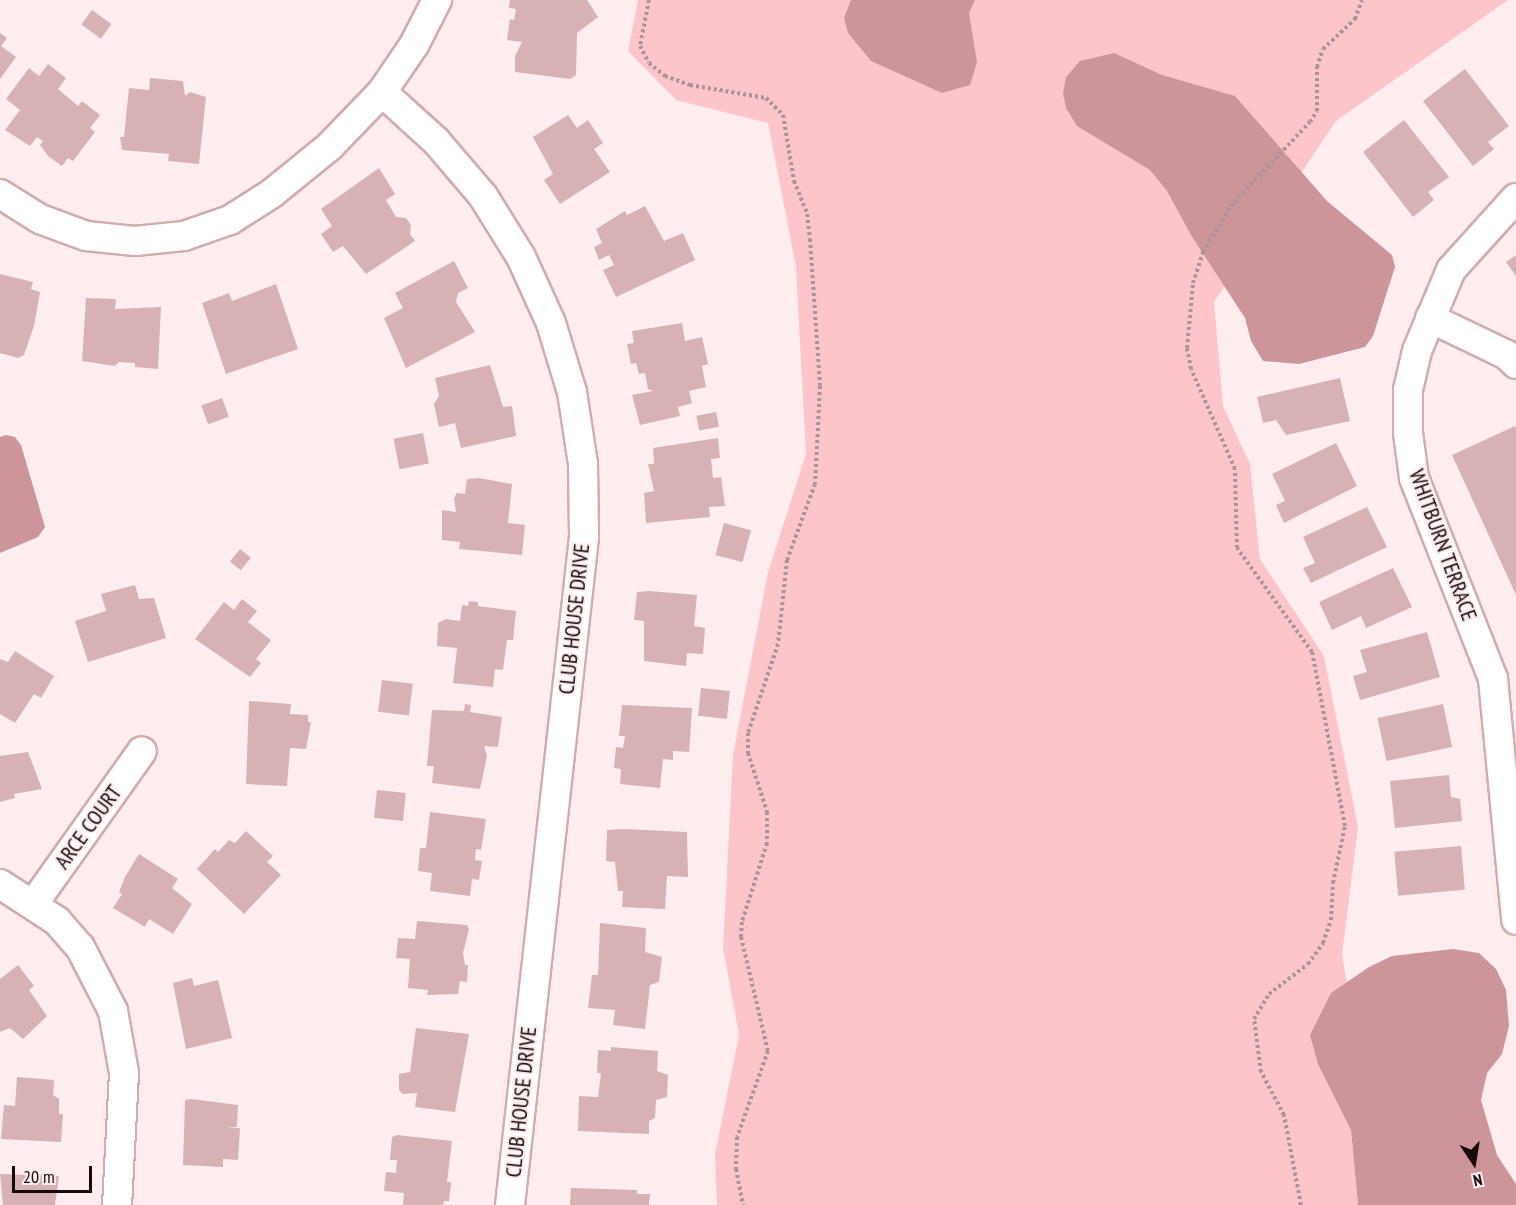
<!DOCTYPE html>
<html>
<head>
<meta charset="utf-8">
<style>
  body { margin:0 }
  #map { position:relative; width:1516px; height:1205px; overflow:hidden; background:#fdedee; font-family:"PT Sans Narrow",sans-serif }
  div>[style] { position:absolute }
  [style*='--x'] { left:calc(var(--x)*1px); top:calc(var(--y)*1px); width:calc(var(--w)*1px); rotate:calc(var(--a)*1deg) }
  .green>* { inset:0; background:#fdc4c9 }
  .water>* { inset:0; background:#cd959a }
  .building>* { inset:0; background:#d7b1b4; transform-origin:0 0 }
  .path>* { height:4px; margin-top:-2px; transform-origin:0; background:repeating-linear-gradient(90deg,#a59697 0 3px,transparent 0 6px) }
  .roads { filter:drop-shadow(2px 0 #d2acaf) drop-shadow(-2px 0 #d2acaf) drop-shadow(0 2px #d2acaf) drop-shadow(0 -2px #d2acaf) }
  .minor>* { height:28px; margin:-14px; padding:0 14px; transform-origin:14px; border-radius:14px; background:#fff }
  span { translate:-50% -50%; white-space:nowrap; text-align:center; line-height:1.15; -webkit-text-stroke:4.5px #fdedee; paint-order:stroke }
  .street-label { font-size:22px; color:#160a0b }
  .north { position:absolute; left:1444px; top:1133px; width:60px; height:60px; -webkit-text-stroke:4px #fdedee; paint-order:stroke; rotate:168deg; font-size:16px; font-weight:700; line-height:24px; text-align:center; color:#160a0b }
  .north::after { content:''; display:block; margin:auto; width:21px; height:27px; background:#160a0b; clip-path:polygon(50% 0,100% 100%,50% 72%,0 100%) }
  .scale { position:absolute; left:12px; top:1166px; width:80px; height:27px; box-sizing:border-box; border:3px solid #160a0b; border-top:0; padding-left:8px; font-size:18px; line-height:21px; white-space:nowrap; color:#160a0b; -webkit-text-stroke:4px #fdedee; paint-order:stroke }
</style>
</head>
<body>
<div id="map">
  <div class="green">
    <i style="clip-path:polygon(638px 0,1508px 0,1336px 121px,1214px 302px,1223px 406px,1250px 464px,1260px 559px,1324px 656px,1358px 827px,1342px 954px,1347px 984px,1331px 993px,1339px 1102px,1351px 1130px,1358px 1205px,717px 1205px,715px 1154px,739px 1035px,723px 948px,733px 755px,768px 572px,806px 454px,796px 267px,768px 123px,676px 100px,628px 51px)"></i>
  </div>
  <div class="water">
    <i style="clip-path:polygon(851px 0,975px 0,969px 13px,977px 62px,970px 85px,942px 93px,871px 61px,848px 33px,844px 18px)"></i>
    <i style="clip-path:polygon(1114px 53px,1162px 75px,1235px 96px,1327px 201px,1392px 255px,1395px 267px,1373px 336px,1365px 347px,1299px 364px,1263px 361px,1251px 341px,1245px 318px,1191px 235px,1167px 191px,1150px 170px,1077px 126px,1066px 108px,1063px 93px,1066px 77px,1080px 61px)"></i>
    <i style="clip-path:polygon(6px 435px,15px 437px,21px 445px,45px 527px,38px 537px,0 553px,0 437px)"></i>
    <i style="clip-path:polygon(1453px 949px,1479px 953px,1496px 969px,1506px 990px,1509px 1026px,1502px 1054px,1487px 1073px,1481px 1100px,1497px 1155px,1516px 1184px,1516px 1205px,1358px 1205px,1351px 1130px,1318px 1064px,1310px 1035px,1331px 993px,1369px 967px,1392px 956px)"></i>
  </div>
  <div class="building">
    <i style="clip-path:polygon(510px 0,587px 0,598px 17px,577px 33px,576px 75px,570px 79px,515px 72px,515px 56px,522px 42px,507px 40px,510px 19px,514px 20px,516px 9px,509px 8px)"></i>
    <i style="left:92px;top:10px;width:24px;height:18px;rotate:36deg"></i>
    <i style="clip-path:polygon(0 33px,7px 38px,1px 46px,16px 57px,0 79px)"></i>
    <i style="clip-path:polygon(48px 64px,66px 78px,58px 89px,78px 106px,82px 101px,100px 115px,90px 128px,95px 132px,73px 161px,68px 158px,62px 166px,48px 156px,40px 145px,43px 141px,37px 137px,30px 146px,5px 130px,20px 110px,6px 99px,29px 68px,39px 76px)"></i>
    <i style="clip-path:polygon(1465px 69px,1509px 126px,1488px 142px,1494px 149px,1473px 166px,1423px 101px)"></i>
    <i style="clip-path:polygon(150px 78px,183px 81px,185px 96px,190px 92px,206px 97px,199px 164px,168px 161px,169px 154px,122px 150px,120px 137px,124px 137px,129px 88px,149px 90px)"></i>
    <i style="clip-path:polygon(568px 115px,577px 128px,588px 120px,603px 143px,594px 149px,610px 172px,560px 204px,544px 180px,553px 174px,533px 137px)"></i>
    <i style="clip-path:polygon(1404px 120px,1449px 177px,1428px 192px,1434px 200px,1413px 217px,1363px 152px)"></i>
    <i style="clip-path:polygon(379px 168px,395px 194px,386px 200px,396px 217px,406px 218px,411px 225px,410px 234px,415px 241px,366px 274px,343px 246px,333px 252px,321px 234px,332px 226px,321px 209px)"></i>
    <i style="clip-path:polygon(645px 206px,664px 241px,683px 233px,695px 260px,616px 297px,603px 270px,614px 265px,609px 255px,599px 260px,594px 247px,602px 243px,596px 229px,625px 211px,627px 215px)"></i>
    <i style="clip-path:polygon(1516px 255px,1516px 276px,1506px 262px)"></i>
    <i style="clip-path:polygon(454px 261px,468px 288px,458px 293px,456px 302px,475px 332px,406px 368px,384px 318px,403px 308px,395px 293px)"></i>
    <i style="clip-path:polygon(0 274px,33px 282px,31px 289px,40px 292px,34px 326px,24px 355px,18px 358px,0 353px)"></i>
    <i style="clip-path:polygon(276px 284px,298px 349px,226px 374px,202px 303px,229px 293px,232px 301px)"></i>
    <i style="clip-path:polygon(86px 298px,116px 299px,115px 309px,161px 307px,158px 369px,135px 367px,135px 363px,119px 362px,115px 366px,82px 361px)"></i>
    <i style="clip-path:polygon(682px 323px,685px 341px,702px 337px,708px 364px,702px 366px,706px 387px,689px 391px,692px 403px,678px 407px,680px 416px,640px 425px,632px 395px,653px 391px,648px 389px,645px 373px,639px 374px,636px 363px,631px 364px,627px 344px,634px 343px,632px 331px)"></i>
    <i style="clip-path:polygon(490px 365px,503px 407px,512px 406px,516px 436px,461px 448px,455px 423px,439px 427px,434px 404px,439px 396px,435px 378px)"></i>
    <i style="clip-path:polygon(1340px 378px,1350px 421px,1286px 435px,1276px 420px,1263px 423px,1257px 397px)"></i>
    <i style="left:222px;top:398px;width:20px;height:22px;rotate:70deg"></i>
    <i style="left:716px;top:412px;width:15px;height:20px;rotate:79deg"></i>
    <i style="clip-path:polygon(1515px 426px,1516px 428px,1516px 595px,1452px 455px)"></i>
    <i style="left:423px;top:433px;width:31px;height:30px;rotate:79deg"></i>
    <i style="clip-path:polygon(718px 438px,720px 458px,711px 459px,713px 478px,721px 477px,725px 506px,709px 507px,710px 517px,646px 523px,644px 493px,654px 491px,648px 464px,654px 464px,653px 448px)"></i>
    <i style="clip-path:polygon(1336px 443px,1357px 486px,1284px 523px,1276px 505px,1285px 501px,1272px 474px)"></i>
    <i style="clip-path:polygon(479px 478px,512px 484px,508px 523px,525px 525px,522px 555px,459px 549px,460px 542px,442px 540px,442px 510px,456px 512px,454px 498px,457px 493px,465px 494px,467px 479px)"></i>
    <i style="clip-path:polygon(1367px 507px,1387px 547px,1311px 583px,1303px 568px,1315px 563px,1303px 537px)"></i>
    <i style="left:724px;top:523px;width:28px;height:33px;rotate:15deg"></i>
    <i style="left:240px;top:549px;width:14px;height:16px;rotate:39deg"></i>
    <i style="clip-path:polygon(1393px 568px,1412px 607px,1366px 628px,1361px 616px,1332px 630px,1319px 602px)"></i>
    <i style="clip-path:polygon(135px 585px,139px 599px,154px 598px,166px 638px,88px 662px,75px 621px,106px 611px,101px 594px)"></i>
    <i style="clip-path:polygon(649px 591px,697px 595px,694px 626px,705px 628px,703px 654px,687px 653px,686px 666px,644px 661px,644px 621px,634px 620px,637px 592px)"></i>
    <i style="clip-path:polygon(242px 599px,257px 611px,248px 622px,271px 640px,256px 659px,261px 663px,250px 677px,195px 639px,224px 602px,234px 610px)"></i>
    <i style="clip-path:polygon(469px 601px,478px 602px,478px 606px,516px 611px,513px 640px,507px 640px,503px 670px,495px 669px,493px 687px,453px 683px,457px 648px,437px 646px,438px 623px,446px 619px,460px 621px,462px 605px,468px 606px)"></i>
    <i style="clip-path:polygon(1427px 632px,1440px 677px,1360px 700px,1353px 676px,1367px 672px,1360px 650px)"></i>
    <i style="clip-path:polygon(15px 651px,54px 676px,41px 698px,34px 694px,15px 723px,0 714px,0 659px,8px 662px)"></i>
    <i style="left:382px;top:680px;width:31px;height:32px;rotate:7deg"></i>
    <i style="left:701px;top:688px;width:29px;height:28px;rotate:6deg"></i>
    <i style="clip-path:polygon(249px 701px,291px 704px,290px 714px,308px 715px,308px 722px,311px 722px,306px 749px,290px 748px,287px 786px,246px 784px)"></i>
    <i style="clip-path:polygon(465px 704px,471px 705px,470px 712px,502px 717px,498px 747px,484px 746px,487px 756px,480px 789px,432px 783px,434px 766px,427px 766px,432px 710px,464px 711px)"></i>
    <i style="left:1443px;top:704px;width:44px;height:67px;rotate:78deg"></i>
    <i style="clip-path:polygon(622px 705px,692px 708px,689px 752px,673px 751px,673px 760px,663px 759px,660px 788px,620px 784px,621px 769px,614px 768px,616px 747px,623px 748px,625px 736px,619px 736px)"></i>
    <i style="clip-path:polygon(28px 752px,42px 789px,14px 794px,15px 798px,0 802px,0 756px)"></i>
    <i style="clip-path:polygon(1449px 775px,1451px 797px,1460px 799px,1462px 821px,1395px 828px,1390px 781px)"></i>
    <i style="left:377px;top:790px;width:29px;height:28px;rotate:6deg"></i>
    <i style="clip-path:polygon(430px 812px,486px 819px,481px 850px,476px 849px,475px 860px,482px 861px,479px 880px,472px 879px,470px 896px,430px 891px,432px 873px,418px 871px,420px 848px,426px 848px)"></i>
    <i style="clip-path:polygon(624px 829px,687px 832px,688px 877px,667px 876px,665px 909px,622px 907px,623px 891px,618px 891px,615px 862px,606px 861px,607px 830px)"></i>
    <i style="clip-path:polygon(246px 831px,273px 856px,267px 862px,281px 875px,244px 914px,197px 869px,215px 849px,218px 852px,229px 840px,235px 843px)"></i>
    <i style="left:1461px;top:846px;width:44px;height:67px;rotate:85deg"></i>
    <i style="clip-path:polygon(139px 854px,178px 879px,172px 888px,192px 904px,173px 934px,149px 919px,145px 927px,113px 908px,122px 894px,119px 892px,125px 877px)"></i>
    <i style="clip-path:polygon(417px 921px,467px 925px,469px 929px,463px 953px,465px 965px,468px 965px,467px 982px,460px 981px,458px 994px,427px 995px,428px 990px,408px 988px,410px 959px,396px 958px,398px 938px,415px 939px)"></i>
    <i style="clip-path:polygon(600px 923px,646px 928px,645px 952px,662px 957px,659px 982px,650px 985px,645px 1029px,613px 1025px,615px 1010px,588px 1008px,592px 975px,598px 975px)"></i>
    <i style="clip-path:polygon(18px 965px,34px 986px,29px 990px,47px 1016px,23px 1039px,10px 1028px,0 1032px,0 979px)"></i>
    <i style="clip-path:polygon(192px 978px,194px 986px,218px 980px,232px 1038px,186px 1049px,173px 983px)"></i>
    <i style="clip-path:polygon(416px 1028px,469px 1034px,455px 1112px,415px 1107px,417px 1093px,403px 1094px,399px 1090px,399px 1074px,410px 1072px)"></i>
    <i style="clip-path:polygon(611px 1047px,658px 1051px,657px 1071px,668px 1075px,667px 1097px,656px 1100px,655px 1118px,649px 1121px,649px 1134px,578px 1131px,579px 1096px,598px 1097px,601px 1073px,597px 1073px,598px 1050px,611px 1051px)"></i>
    <i style="clip-path:polygon(17px 1077px,54px 1080px,53px 1095px,59px 1099px,59px 1114px,63px 1114px,61px 1142px,1px 1139px,4px 1105px,15px 1106px)"></i>
    <i style="clip-path:polygon(191px 1099px,238px 1105px,237px 1127px,227px 1128px,240px 1128px,238px 1160px,223px 1159px,223px 1167px,183px 1165px,185px 1100px)"></i>
    <i style="clip-path:polygon(397px 1135px,452px 1141px,447px 1182px,451px 1182px,449px 1201px,444px 1201px,443px 1205px,403px 1205px,404px 1193px,384px 1191px,386px 1172px,396px 1173px,397px 1160px,390px 1160px,392px 1137px)"></i>
    <i style="clip-path:polygon(0 1174px,59px 1176px,55px 1205px,3px 1205px)"></i>
    <i style="clip-path:polygon(571px 1188px,637px 1190px,637px 1194px,650px 1194px,649px 1205px,570px 1205px)"></i>
  </div>
  <div class="path">
    <i style="--x:649;--y:0;--w:47;--a:101.1"></i>
    <i style="--x:640;--y:46;--w:19;--a:62"></i>
    <i style="--x:649;--y:63;--w:21;--a:39"></i>
    <i style="--x:665;--y:76;--w:27;--a:20"></i>
    <i style="--x:690;--y:85;--w:77;--a:9.7"></i>
    <i style="--x:766;--y:98;--w:24;--a:45"></i>
    <i style="--x:783;--y:115;--w:67;--a:80.5"></i>
    <i style="--x:794;--y:181;--w:35;--a:68"></i>
    <i style="--x:807;--y:214;--w:25;--a:83"></i>
    <i style="--x:810;--y:239;--w:147;--a:86.1"></i>
    <i style="--x:820;--y:386;--w:98;--a:92.9"></i>
    <i style="--x:815;--y:484;--w:81;--a:110.2"></i>
    <i style="--x:787;--y:560;--w:84;--a:96.1"></i>
    <i style="--x:778;--y:644;--w:94;--a:108.6"></i>
    <i style="--x:748;--y:733;--w:20;--a:90"></i>
    <i style="--x:748;--y:753;--w:62;--a:72.1"></i>
    <i style="--x:767;--y:812;--w:31;--a:90"></i>
    <i style="--x:767;--y:843;--w:83;--a:107.6"></i>
    <i style="--x:742;--y:922;--w:15;--a:94"></i>
    <i style="--x:741;--y:937;--w:117;--a:76.7"></i>
    <i style="--x:768;--y:1051;--w:91;--a:109.8"></i>
    <i style="--x:737;--y:1137;--w:32;--a:92"></i>
    <i style="--x:736;--y:1169;--w:37;--a:79"></i>
    <i style="--x:1301;--y:1205;--w:92;--a:-100.7"></i>
    <i style="--x:1284;--y:1115;--w:49;--a:-118.1"></i>
    <i style="--x:1261;--y:1072;--w:53;--a:-97.5"></i>
    <i style="--x:1254;--y:1019;--w:29;--a:-59"></i>
    <i style="--x:1269;--y:994;--w:49;--a:-37.6"></i>
    <i style="--x:1308;--y:964;--w:26;--a:-54"></i>
    <i style="--x:1323;--y:943;--w:24;--a:-71"></i>
    <i style="--x:1331;--y:920;--w:37;--a:-87"></i>
    <i style="--x:1333;--y:883;--w:58;--a:-78.1"></i>
    <i style="--x:1345;--y:826;--w:177;--a:-100.7"></i>
    <i style="--x:1312;--y:652;--w:128;--a:-125.8"></i>
    <i style="--x:1237;--y:548;--w:79;--a:-91.5"></i>
    <i style="--x:1235;--y:469;--w:109;--a:-113.7"></i>
    <i style="--x:1191;--y:369;--w:21;--a:-101"></i>
    <i style="--x:1187;--y:348;--w:65;--a:-84.7"></i>
    <i style="--x:1193;--y:283;--w:33;--a:-72"></i>
    <i style="--x:1203;--y:252;--w:59;--a:-58.2"></i>
    <i style="--x:1234;--y:202;--w:110;--a:-46.5"></i>
    <i style="--x:1310;--y:122;--w:13;--a:-58"></i>
    <i style="--x:1317;--y:111;--w:44;--a:-90"></i>
    <i style="--x:1317;--y:67;--w:19;--a:-72"></i>
    <i style="--x:1323;--y:49;--w:44;--a:-43.2"></i>
    <i style="--x:1355;--y:19;--w:20;--a:-70"></i>
  </div>
  <div class="roads">
    <div class="minor">
      <i style="--x:382;--y:92;--w:73;--a:42.2"></i>
      <i style="--x:436;--y:141;--w:72;--a:49.5"></i>
      <i style="--x:483;--y:196;--w:72;--a:58.1"></i>
      <i style="--x:521;--y:257;--w:72;--a:65.6"></i>
      <i style="--x:551;--y:323;--w:72;--a:73.1"></i>
      <i style="--x:572;--y:392;--w:73;--a:81.3"></i>
      <i style="--x:583;--y:464;--w:73;--a:89.2"></i>
      <i style="--x:584;--y:537;--w:672;--a:96.32"></i>
      <i style="--x:0;--y:194;--w:47;--a:32"></i>
      <i style="--x:40;--y:219;--w:49;--a:20.3"></i>
      <i style="--x:86;--y:236;--w:49;--a:5.8"></i>
      <i style="--x:135;--y:241;--w:49;--a:-5.8"></i>
      <i style="--x:184;--y:236;--w:49;--a:-19.2"></i>
      <i style="--x:230;--y:220;--w:49;--a:-32.4"></i>
      <i style="--x:271;--y:194;--w:76;--a:-39.1"></i>
      <i style="--x:330;--y:146;--w:75;--a:-46.1"></i>
      <i style="--x:382;--y:92;--w:57;--a:-55.8"></i>
      <i style="--x:414;--y:45;--w:51;--a:-62.9"></i>
      <i style="--x:1516;--y:198;--w:97;--a:132.1"></i>
      <i style="--x:1451;--y:270;--w:88;--a:112.8"></i>
      <i style="--x:1417;--y:351;--w:40;--a:103"></i>
      <i style="--x:1408;--y:390;--w:43;--a:90"></i>
      <i style="--x:1408;--y:433;--w:45;--a:82.4"></i>
      <i style="--x:1414;--y:478;--w:216;--a:68.5"></i>
      <i style="--x:1493;--y:679;--w:242;--a:84.5"></i>
      <i style="--x:1430;--y:318;--w:85;--a:25.7"></i>
      <i style="--x:1507;--y:355;--w:13;--a:45"></i>
      <i style="--x:0;--y:884;--w:68;--a:33"></i>
      <i style="--x:57;--y:921;--w:35;--a:49"></i>
      <i style="--x:80;--y:947;--w:72;--a:62.7"></i>
      <i style="--x:113;--y:1011;--w:63;--a:79.9"></i>
      <i style="--x:124;--y:1073;--w:132;--a:93"></i>
      <i style="--x:34;--y:903;--w:186;--a:-54.6"></i>
    </div>
  </div>
  <div class="street-label">
    <span style="left:1443px;top:545px;rotate:70deg">WHITBURN TERRACE</span>
    <span style="left:574px;top:619px;rotate:-84deg">CLUB HOUSE DRIVE</span>
    <span style="left:88px;top:827px;rotate:-54deg">ARCE COURT</span>
    <span style="left:521px;top:1102px;rotate:-84deg">CLUB HOUSE DRIVE</span>
  </div>
  <div class="north">N</div>
  <div class="scale">20 m</div>
</div>
</body>
</html>
